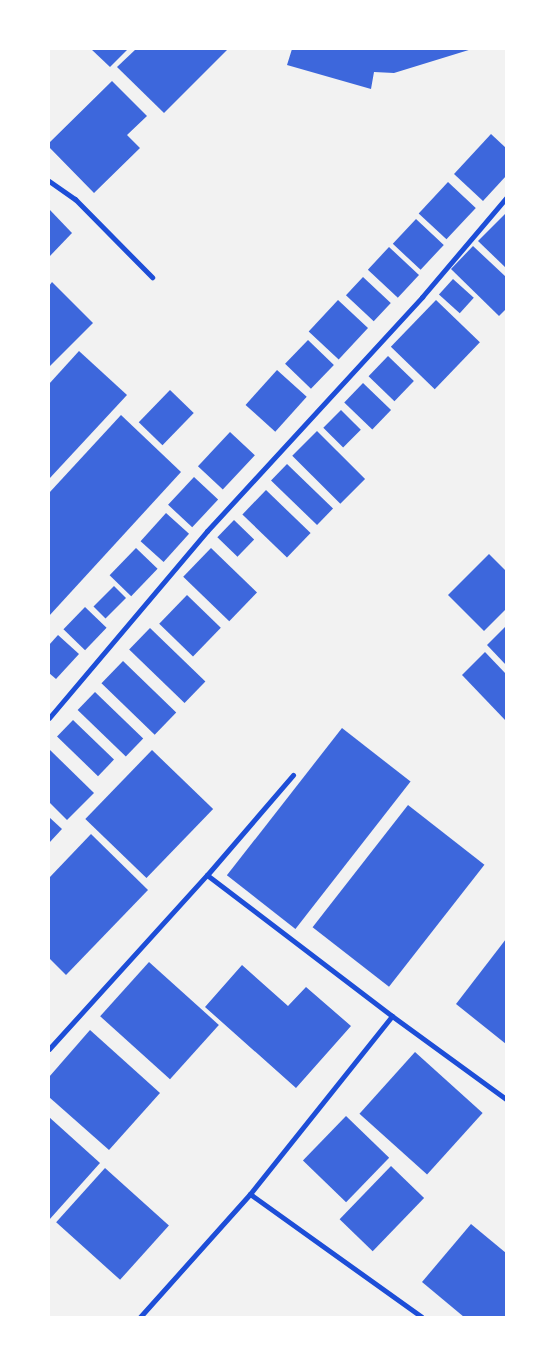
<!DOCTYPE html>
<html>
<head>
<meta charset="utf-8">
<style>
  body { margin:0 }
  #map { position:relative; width:555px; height:1366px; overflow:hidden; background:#f2f2f2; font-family:"Alegreya Sans",sans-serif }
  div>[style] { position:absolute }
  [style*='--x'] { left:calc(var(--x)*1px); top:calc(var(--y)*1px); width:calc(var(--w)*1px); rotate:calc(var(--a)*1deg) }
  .building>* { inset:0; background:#3d67dc; transform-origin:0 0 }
  .minor>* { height:5px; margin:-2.5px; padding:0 2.5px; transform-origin:2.5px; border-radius:2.5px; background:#1d4ed8 }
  span { translate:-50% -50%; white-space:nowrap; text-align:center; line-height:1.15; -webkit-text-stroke:5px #fff; paint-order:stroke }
  .frame { position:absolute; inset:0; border:50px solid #fff; pointer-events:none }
</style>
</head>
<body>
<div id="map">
  <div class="building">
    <i style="clip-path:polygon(91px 49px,128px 49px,110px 67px)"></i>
    <i style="clip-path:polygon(136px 49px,226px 49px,227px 50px,164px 113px,117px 67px)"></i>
    <i style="clip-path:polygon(292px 49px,472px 49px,394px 73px,374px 72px,371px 89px,287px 65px)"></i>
    <i style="clip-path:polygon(112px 81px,147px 116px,127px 135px,140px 148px,94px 193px,49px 147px,49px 143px)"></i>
    <i style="clip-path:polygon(491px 134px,506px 148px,506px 176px,483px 201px,454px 174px)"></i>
    <i style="left:448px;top:182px;width:38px;height:43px;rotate:43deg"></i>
    <i style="clip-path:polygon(49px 209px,72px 233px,49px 257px)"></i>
    <i style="clip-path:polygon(506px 213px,506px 268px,478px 241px)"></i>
    <i style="left:416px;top:219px;width:38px;height:34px;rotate:43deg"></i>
    <i style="clip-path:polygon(473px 246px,506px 277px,506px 309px,499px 316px,451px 269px)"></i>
    <i style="left:389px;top:247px;width:41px;height:31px;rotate:43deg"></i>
    <i style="left:363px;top:277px;width:38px;height:25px;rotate:43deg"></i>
    <i style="left:453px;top:279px;width:28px;height:21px;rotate:42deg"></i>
    <i style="clip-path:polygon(52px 282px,93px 323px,49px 367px,49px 286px)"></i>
    <i style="left:338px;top:300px;width:41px;height:43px;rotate:43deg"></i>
    <i style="left:436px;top:300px;width:61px;height:65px;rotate:44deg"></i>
    <i style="left:308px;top:340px;width:36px;height:33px;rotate:44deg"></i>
    <i style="clip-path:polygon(79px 351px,127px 395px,49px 479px,49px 384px)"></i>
    <i style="left:388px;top:356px;width:36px;height:28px;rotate:44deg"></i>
    <i style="left:277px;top:370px;width:40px;height:47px;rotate:42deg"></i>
    <i style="left:363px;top:383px;width:39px;height:27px;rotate:44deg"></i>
    <i style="left:170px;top:390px;width:33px;height:45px;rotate:44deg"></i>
    <i style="left:341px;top:410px;width:28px;height:25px;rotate:45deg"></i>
    <i style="clip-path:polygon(121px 415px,181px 472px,49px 616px,49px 493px)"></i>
    <i style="left:317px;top:431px;width:68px;height:35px;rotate:45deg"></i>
    <i style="left:230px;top:432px;width:34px;height:47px;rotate:43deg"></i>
    <i style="left:287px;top:464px;width:64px;height:23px;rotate:44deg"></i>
    <i style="left:194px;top:477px;width:33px;height:38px;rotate:43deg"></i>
    <i style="left:266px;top:490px;width:62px;height:34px;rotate:44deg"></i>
    <i style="left:166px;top:513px;width:31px;height:38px;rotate:42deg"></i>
    <i style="left:234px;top:520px;width:28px;height:24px;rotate:44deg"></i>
    <i style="left:136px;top:548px;width:30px;height:38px;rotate:44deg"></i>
    <i style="left:211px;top:548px;width:64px;height:40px;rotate:44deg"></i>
    <i style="clip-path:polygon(489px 554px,506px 571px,506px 609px,484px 631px,448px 595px)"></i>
    <i style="left:114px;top:586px;width:17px;height:29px;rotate:45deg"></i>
    <i style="left:187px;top:595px;width:47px;height:40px;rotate:44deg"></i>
    <i style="left:85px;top:607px;width:30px;height:31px;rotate:44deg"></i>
    <i style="clip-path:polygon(506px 626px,506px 665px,487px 645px)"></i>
    <i style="left:150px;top:628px;width:77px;height:30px;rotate:44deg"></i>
    <i style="clip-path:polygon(58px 635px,79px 654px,56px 679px,49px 673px,49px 645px)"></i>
    <i style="clip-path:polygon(485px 652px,506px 674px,506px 721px,462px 675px)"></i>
    <i style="left:123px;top:661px;width:74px;height:31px;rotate:44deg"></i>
    <i style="left:95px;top:692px;width:67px;height:25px;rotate:44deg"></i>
    <i style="left:73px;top:720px;width:57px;height:23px;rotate:44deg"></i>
    <i style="left:342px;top:728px;width:87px;height:187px;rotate:38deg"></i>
    <i style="clip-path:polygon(49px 749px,94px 793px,67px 820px,49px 802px)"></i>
    <i style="left:152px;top:750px;width:85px;height:96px;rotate:44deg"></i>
    <i style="left:408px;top:805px;width:97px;height:155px;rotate:38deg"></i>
    <i style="clip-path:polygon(49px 817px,62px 829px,49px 843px)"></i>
    <i style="clip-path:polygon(91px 834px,148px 890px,66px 975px,49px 958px,49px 878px)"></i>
    <i style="clip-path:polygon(506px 939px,506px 1044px,456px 1004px)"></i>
    <i style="left:149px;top:962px;width:94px;height:73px;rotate:42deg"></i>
    <i style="clip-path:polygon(242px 965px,288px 1006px,306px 987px,351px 1026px,296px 1088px,205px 1007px)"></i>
    <i style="clip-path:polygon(90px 1030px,160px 1093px,109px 1150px,49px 1097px,49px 1077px)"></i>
    <i style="left:415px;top:1052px;width:91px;height:83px;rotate:42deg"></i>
    <i style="left:346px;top:1116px;width:60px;height:62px;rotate:44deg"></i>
    <i style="clip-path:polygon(49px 1117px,100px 1163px,49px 1220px)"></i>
    <i style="left:391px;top:1166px;width:46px;height:74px;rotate:44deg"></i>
    <i style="left:105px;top:1168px;width:86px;height:73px;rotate:42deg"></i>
    <i style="clip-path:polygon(471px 1224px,506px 1253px,506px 1317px,464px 1317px,422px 1282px)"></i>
  </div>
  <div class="minor">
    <i style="--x:49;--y:181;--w:32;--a:35"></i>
    <i style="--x:75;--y:199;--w:110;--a:45.4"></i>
    <i style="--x:49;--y:718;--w:245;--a:-49.8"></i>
    <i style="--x:207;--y:531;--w:318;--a:-47.4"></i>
    <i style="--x:422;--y:297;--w:130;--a:-49.7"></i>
    <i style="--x:207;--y:875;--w:233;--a:37.3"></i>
    <i style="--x:392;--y:1016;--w:228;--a:128.6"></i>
    <i style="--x:250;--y:1194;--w:211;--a:35.6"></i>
    <i style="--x:392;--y:1016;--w:141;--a:36.1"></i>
    <i style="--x:49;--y:1049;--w:235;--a:-47.8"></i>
    <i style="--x:207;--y:875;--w:132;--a:-49.3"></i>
    <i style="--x:140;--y:1317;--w:165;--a:-48.2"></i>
  </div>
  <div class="frame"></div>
</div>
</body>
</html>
